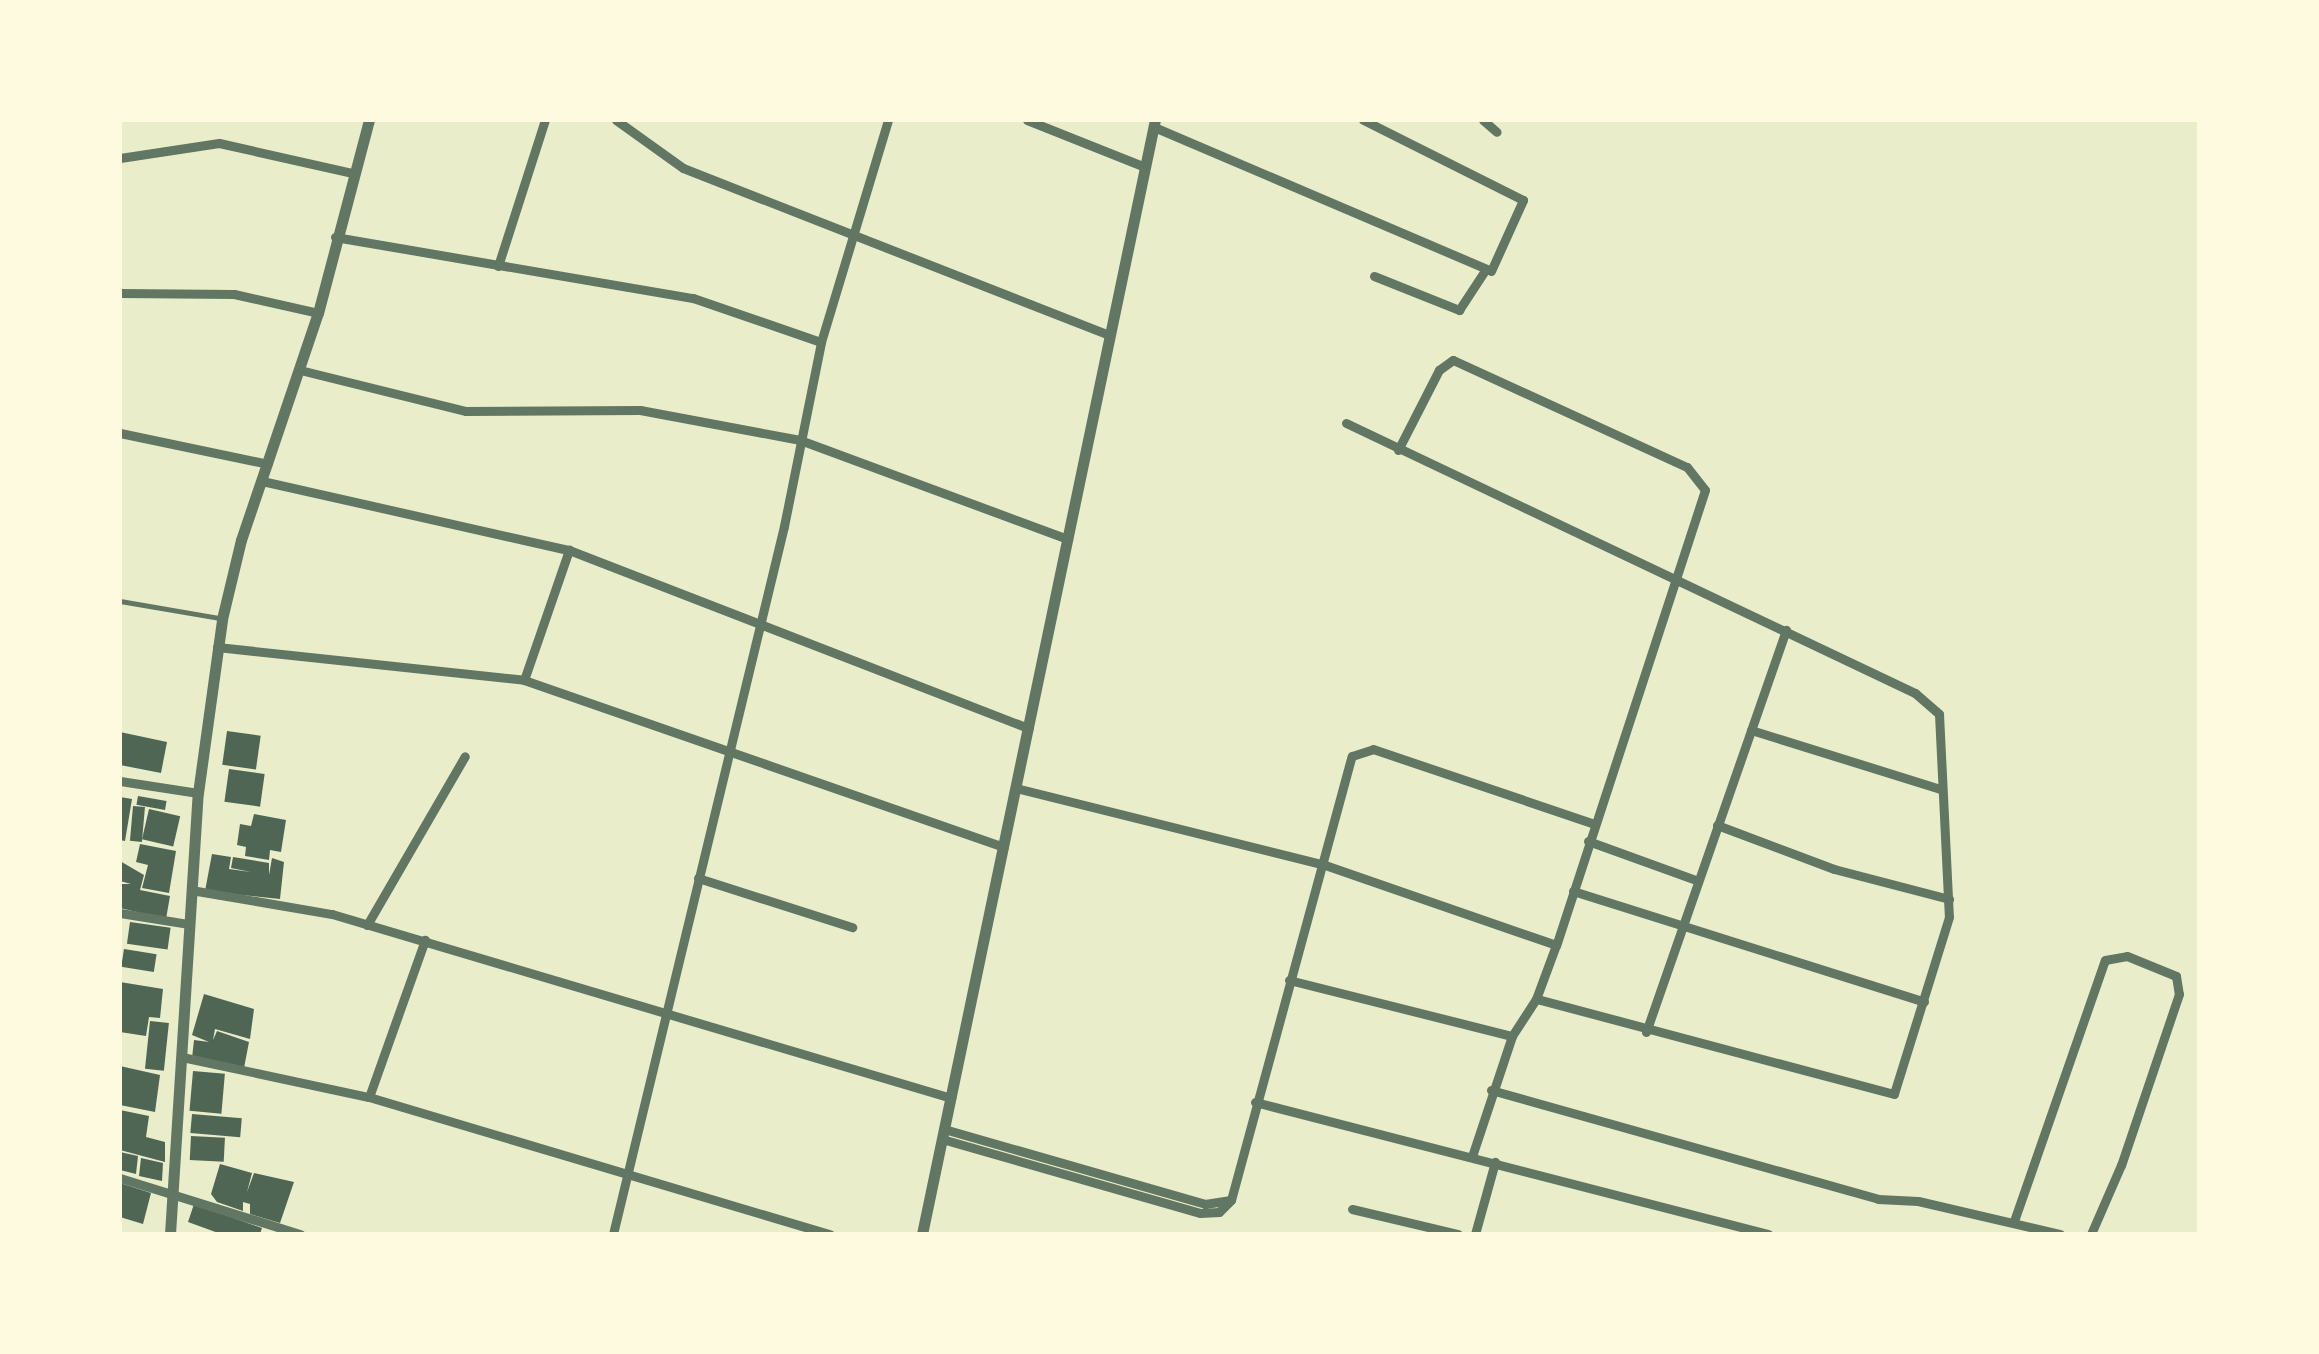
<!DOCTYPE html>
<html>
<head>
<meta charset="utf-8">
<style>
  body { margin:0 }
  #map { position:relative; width:2319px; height:1354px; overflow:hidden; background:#e9edc9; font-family:"Archivo Narrow",sans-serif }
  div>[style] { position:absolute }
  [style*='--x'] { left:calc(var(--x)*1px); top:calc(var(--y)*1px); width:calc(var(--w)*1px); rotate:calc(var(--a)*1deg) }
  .building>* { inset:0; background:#4f6655; transform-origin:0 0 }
  .service>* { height:5px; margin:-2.5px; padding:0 2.5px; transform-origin:2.5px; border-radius:2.5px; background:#617663 }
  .minor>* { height:9px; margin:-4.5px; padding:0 4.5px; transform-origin:4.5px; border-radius:4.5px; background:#617663 }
  .tertiary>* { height:11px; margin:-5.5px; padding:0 5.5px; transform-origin:5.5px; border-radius:5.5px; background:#617663 }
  span { translate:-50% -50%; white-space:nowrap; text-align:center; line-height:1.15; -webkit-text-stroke:10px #fefae0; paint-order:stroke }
  .frame { position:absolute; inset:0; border:122px solid #fefae0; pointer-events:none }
</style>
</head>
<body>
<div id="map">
  <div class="building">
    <i style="left:227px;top:731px;width:34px;height:34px;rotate:8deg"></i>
    <i style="clip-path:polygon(120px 732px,167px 742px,161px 773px,120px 765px)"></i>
    <i style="left:229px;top:769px;width:36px;height:33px;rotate:8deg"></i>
    <i style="left:138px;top:796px;width:29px;height:9px;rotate:10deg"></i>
    <i style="clip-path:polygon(120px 797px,132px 799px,125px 841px,120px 840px)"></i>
    <i style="left:133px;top:806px;width:12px;height:35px;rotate:5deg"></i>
    <i style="left:149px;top:809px;width:32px;height:31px;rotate:13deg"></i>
    <i style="clip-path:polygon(254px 814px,286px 820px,281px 852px,270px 850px,269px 860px,245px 856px,246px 847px,237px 845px,240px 824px,251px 826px)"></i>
    <i style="clip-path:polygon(140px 844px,176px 851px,169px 893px,142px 888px,148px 865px,136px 862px)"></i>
    <i style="clip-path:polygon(212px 854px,231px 857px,229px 869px,251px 872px,231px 868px,233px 857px,269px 863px,269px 875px,272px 858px,284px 862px,280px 899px,205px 891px)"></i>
    <i style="clip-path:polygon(120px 861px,144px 875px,140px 890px,170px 896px,166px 919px,120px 908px,120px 884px,131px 884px,120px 881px)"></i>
    <i style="left:130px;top:922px;width:41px;height:22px;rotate:8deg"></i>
    <i style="left:124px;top:949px;width:33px;height:18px;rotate:9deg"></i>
    <i style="clip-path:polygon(120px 982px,163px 989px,160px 1018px,149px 1017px,146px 1036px,120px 1032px)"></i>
    <i style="clip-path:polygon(204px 994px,254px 1009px,250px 1039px,215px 1029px,213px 1040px,217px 1031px,249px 1042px,244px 1068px,192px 1058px,194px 1040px,209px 1042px,192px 1035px)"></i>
    <i style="left:150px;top:1021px;width:19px;height:48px;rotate:6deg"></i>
    <i style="clip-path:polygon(120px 1066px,160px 1075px,155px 1112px,120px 1105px)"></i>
    <i style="left:193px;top:1071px;width:32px;height:40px;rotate:5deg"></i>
    <i style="clip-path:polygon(120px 1110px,149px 1116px,146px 1137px,165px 1142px,165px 1162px,120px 1150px)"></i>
    <i style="left:192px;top:1114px;width:50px;height:19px;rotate:5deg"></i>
    <i style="left:191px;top:1136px;width:34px;height:24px;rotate:3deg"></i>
    <i style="clip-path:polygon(120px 1152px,138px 1156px,136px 1174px,120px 1170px)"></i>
    <i style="clip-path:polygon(141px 1158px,163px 1163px,162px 1181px,139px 1176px)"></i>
    <i style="clip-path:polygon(220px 1164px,252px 1173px,247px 1192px,254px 1173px,294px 1182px,280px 1223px,250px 1214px,250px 1204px,243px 1202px,243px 1211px,217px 1202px,211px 1194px)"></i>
    <i style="clip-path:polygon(120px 1183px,151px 1193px,143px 1224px,120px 1217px)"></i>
    <i style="clip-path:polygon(194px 1204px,262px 1228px,260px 1234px,221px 1234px,188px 1222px)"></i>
  </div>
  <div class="service">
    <i style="--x:120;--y:601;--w:100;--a:9.7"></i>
  </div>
  <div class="minor">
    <i style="--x:616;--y:120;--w:82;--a:35.6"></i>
    <i style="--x:683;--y:168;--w:458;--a:21.4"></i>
    <i style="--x:1027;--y:120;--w:127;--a:21.7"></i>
    <i style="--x:1483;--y:120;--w:18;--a:41"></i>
    <i style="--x:1154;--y:127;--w:366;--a:23.1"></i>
    <i style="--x:1491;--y:271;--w:78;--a:-65.7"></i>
    <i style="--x:1523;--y:200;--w:179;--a:-153.4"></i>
    <i style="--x:120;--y:158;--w:100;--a:-8.6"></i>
    <i style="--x:219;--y:143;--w:136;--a:12.7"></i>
    <i style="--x:335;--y:237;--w:363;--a:9.7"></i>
    <i style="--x:693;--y:298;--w:135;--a:19"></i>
    <i style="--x:498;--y:266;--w:153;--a:-72.2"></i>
    <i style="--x:1374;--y:276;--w:92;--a:21.8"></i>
    <i style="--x:1459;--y:310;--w:45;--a:-56.7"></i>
    <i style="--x:120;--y:293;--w:114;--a:0.5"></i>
    <i style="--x:234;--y:294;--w:86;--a:12.7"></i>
    <i style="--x:300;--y:370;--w:171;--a:13.9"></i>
    <i style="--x:466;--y:411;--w:174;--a:-0.3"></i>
    <i style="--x:640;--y:410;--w:163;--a:10.6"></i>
    <i style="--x:800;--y:440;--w:286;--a:20.3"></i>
    <i style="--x:1346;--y:423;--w:630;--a:25.39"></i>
    <i style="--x:1915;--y:693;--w:32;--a:41"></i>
    <i style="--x:1939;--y:714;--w:203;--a:87.2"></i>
    <i style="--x:1949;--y:917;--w:185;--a:107.3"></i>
    <i style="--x:1894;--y:1094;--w:370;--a:-165.1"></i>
    <i style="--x:120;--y:433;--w:151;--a:11.8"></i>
    <i style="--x:1398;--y:450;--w:90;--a:-62.9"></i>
    <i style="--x:1439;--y:370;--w:17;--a:-36"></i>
    <i style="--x:1453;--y:360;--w:257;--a:24.6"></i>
    <i style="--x:1687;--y:467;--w:29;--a:52"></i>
    <i style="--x:1705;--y:490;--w:479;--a:108.1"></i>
    <i style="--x:1556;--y:945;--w:58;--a:110.3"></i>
    <i style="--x:1536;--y:999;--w:44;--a:123"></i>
    <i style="--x:1512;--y:1036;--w:126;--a:108.4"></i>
    <i style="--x:262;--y:481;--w:315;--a:12.7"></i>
    <i style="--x:569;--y:550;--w:493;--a:21.2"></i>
    <i style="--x:217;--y:647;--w:309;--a:6.1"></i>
    <i style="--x:524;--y:680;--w:508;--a:19.18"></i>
    <i style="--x:524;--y:680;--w:138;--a:-70.9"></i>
    <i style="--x:1751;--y:730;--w:199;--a:17.3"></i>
    <i style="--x:120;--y:781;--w:79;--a:8.7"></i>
    <i style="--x:1016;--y:788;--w:318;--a:14"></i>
    <i style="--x:1325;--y:865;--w:244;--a:19.1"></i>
    <i style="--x:1717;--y:825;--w:125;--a:20.6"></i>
    <i style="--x:1834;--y:869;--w:119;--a:14.6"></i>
    <i style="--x:1588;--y:841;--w:115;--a:19.9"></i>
    <i style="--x:698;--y:878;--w:162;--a:17.7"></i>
    <i style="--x:191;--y:890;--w:143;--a:9.7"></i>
    <i style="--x:332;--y:914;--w:646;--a:16.55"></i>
    <i style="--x:1573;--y:891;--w:368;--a:17.5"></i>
    <i style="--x:120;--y:913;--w:70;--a:9.1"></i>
    <i style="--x:367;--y:925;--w:195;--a:-59.9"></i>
    <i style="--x:1289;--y:980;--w:230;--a:14.1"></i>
    <i style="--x:1646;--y:1032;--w:426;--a:-70.8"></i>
    <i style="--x:182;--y:1057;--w:191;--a:12.1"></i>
    <i style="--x:369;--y:1097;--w:481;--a:16.6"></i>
    <i style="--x:1491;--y:1090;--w:402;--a:15.7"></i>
    <i style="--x:1878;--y:1199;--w:40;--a:2.9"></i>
    <i style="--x:1918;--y:1201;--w:146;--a:13.1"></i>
    <i style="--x:369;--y:1097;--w:167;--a:-70.4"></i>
    <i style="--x:1255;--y:1102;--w:530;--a:14.43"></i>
    <i style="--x:944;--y:1129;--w:272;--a:16"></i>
    <i style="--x:1205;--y:1204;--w:26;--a:-9"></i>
    <i style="--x:942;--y:1139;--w:268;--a:16"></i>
    <i style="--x:1200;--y:1213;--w:19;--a:-3"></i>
    <i style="--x:1219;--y:1212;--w:17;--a:-45"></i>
    <i style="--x:1231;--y:1200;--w:460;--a:-74.8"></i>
    <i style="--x:1352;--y:756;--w:22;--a:-18"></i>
    <i style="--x:1373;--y:749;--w:233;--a:18.7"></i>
    <i style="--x:120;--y:1178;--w:189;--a:17.3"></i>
    <i style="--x:1352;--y:1209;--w:109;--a:13.3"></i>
    <i style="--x:2014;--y:1221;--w:276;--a:-70.8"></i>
    <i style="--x:2105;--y:960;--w:22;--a:-10"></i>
    <i style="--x:2127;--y:956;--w:53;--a:22.2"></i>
    <i style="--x:2176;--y:976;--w:18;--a:81"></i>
    <i style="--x:2179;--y:994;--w:181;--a:108.7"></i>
    <i style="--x:2121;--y:1165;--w:75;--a:113.5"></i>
    <i style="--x:613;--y:1234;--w:728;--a:-76.42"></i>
    <i style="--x:784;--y:526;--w:188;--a:-78.6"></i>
    <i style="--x:821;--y:342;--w:232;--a:-73.2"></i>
    <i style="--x:1475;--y:1234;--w:75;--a:-74.5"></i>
  </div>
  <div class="tertiary">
    <i style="--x:170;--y:1234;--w:442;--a:-86.4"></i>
    <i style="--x:198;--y:793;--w:176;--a:-82.1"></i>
    <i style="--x:222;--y:619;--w:81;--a:-76.5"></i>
    <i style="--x:241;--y:540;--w:240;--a:-71.3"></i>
    <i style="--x:318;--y:313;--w:200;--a:-75.2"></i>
    <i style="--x:922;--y:1234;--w:1138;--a:-78.19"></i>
  </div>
  <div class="frame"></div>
</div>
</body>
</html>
